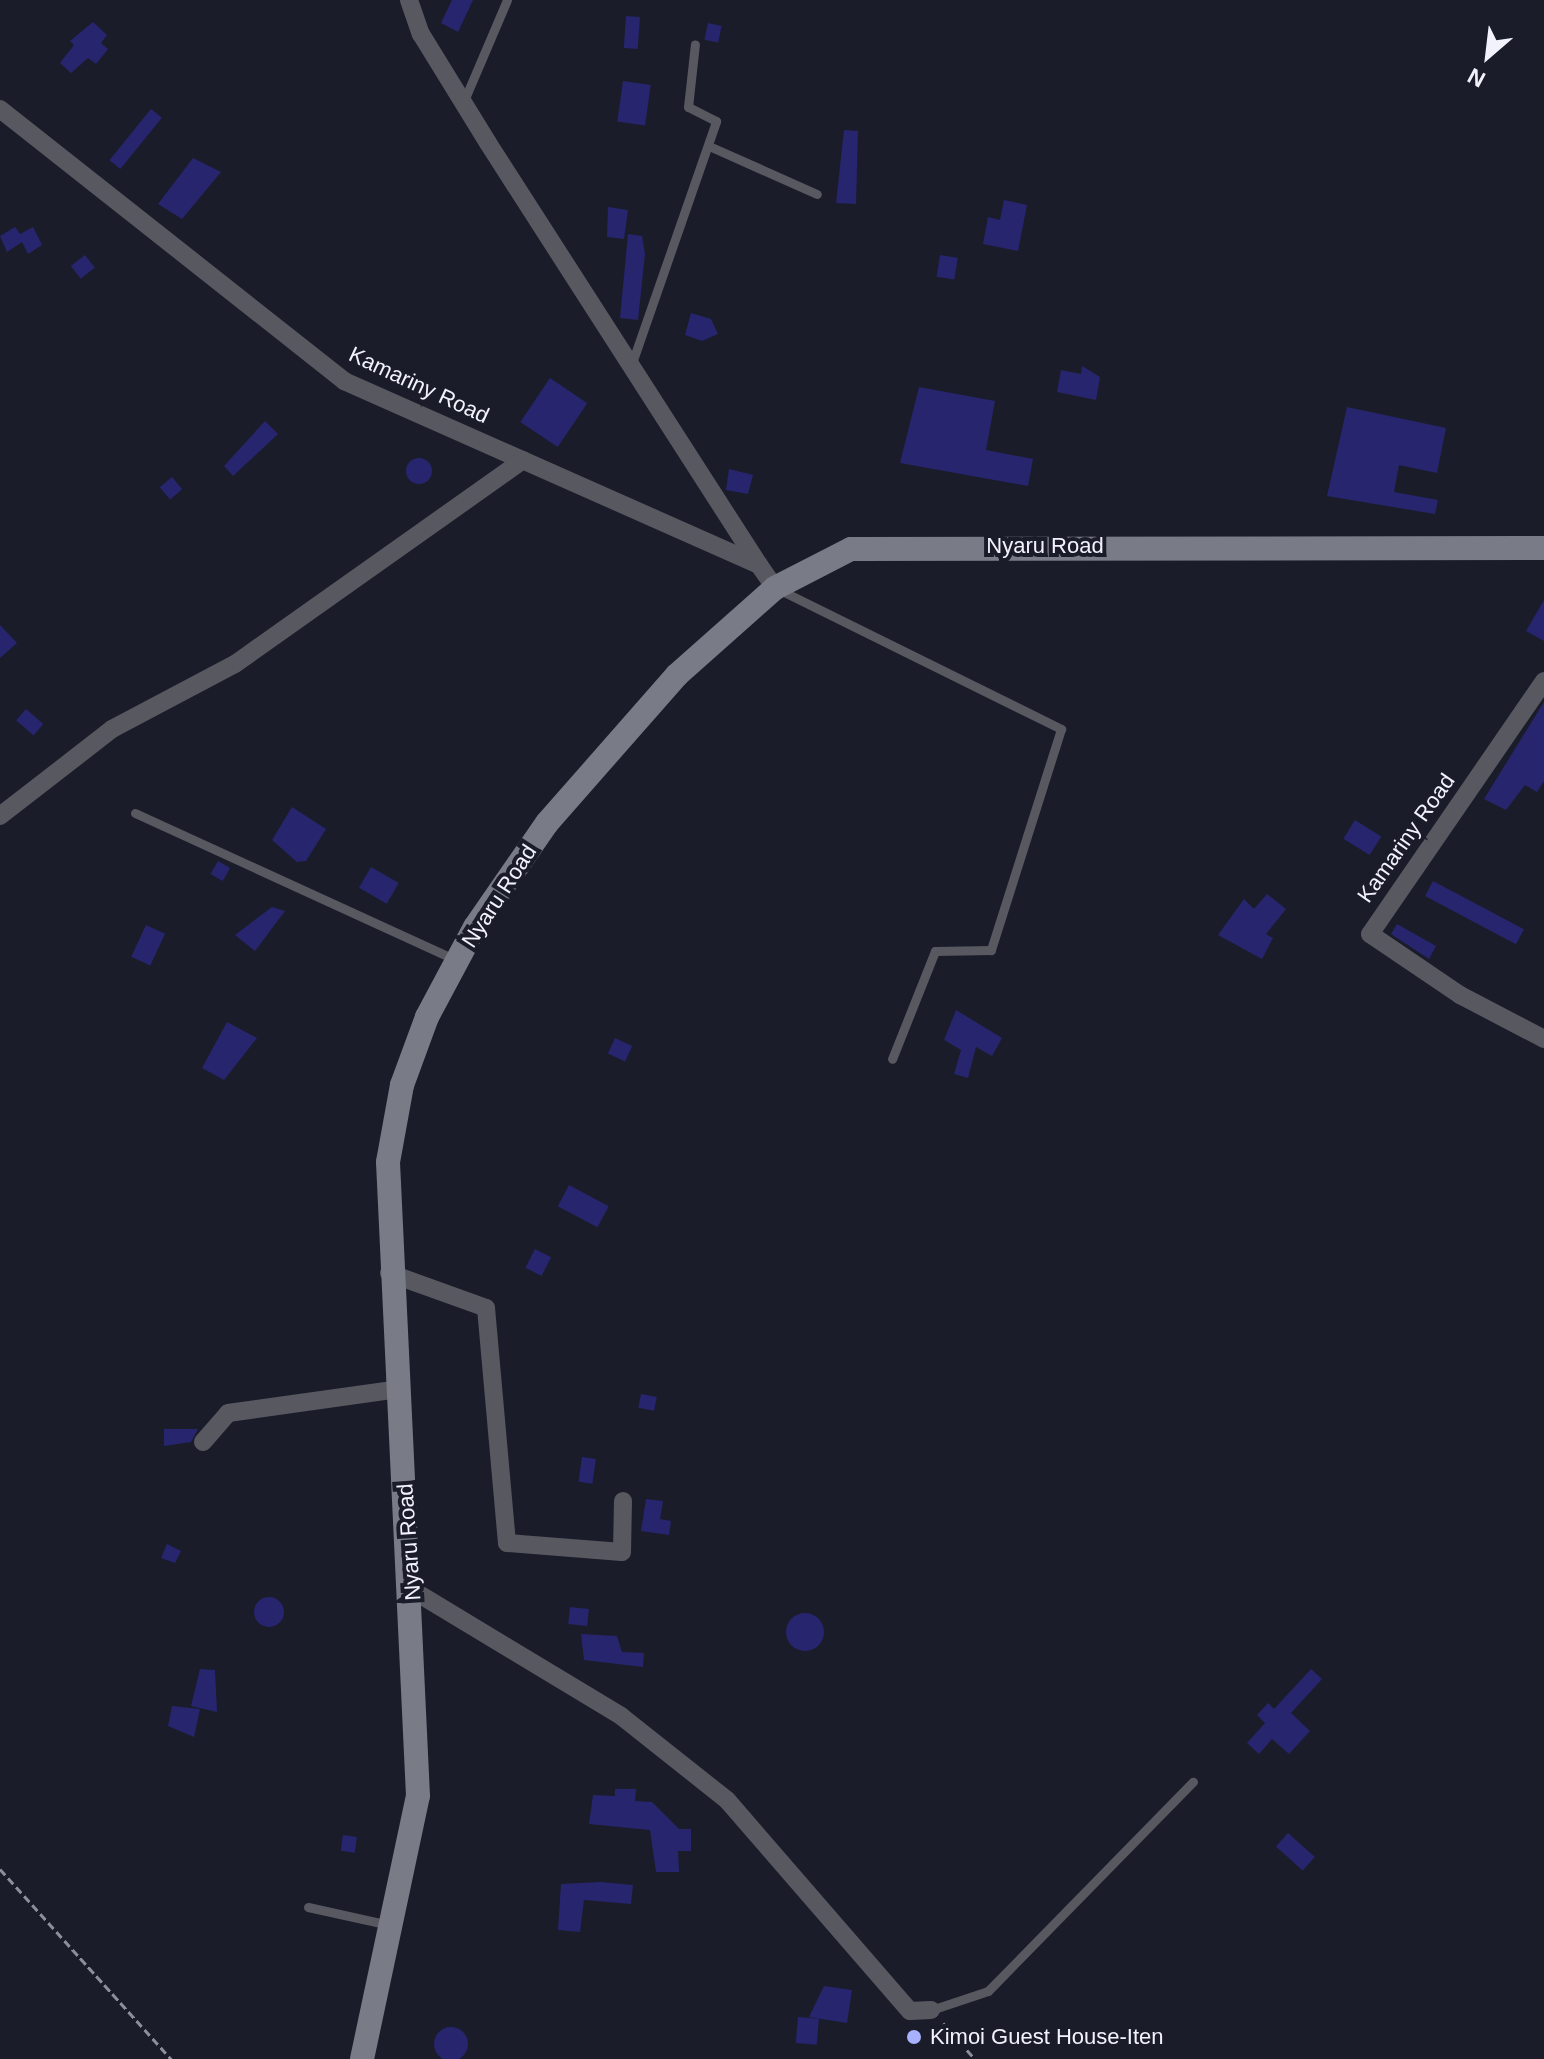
<!DOCTYPE html>
<html>
<head>
<meta charset="utf-8">
<style>
  body { margin:0 }
  #map { position:relative; width:1544px; height:2059px; overflow:hidden; background:#1a1c2a; font-family:Arial,sans-serif }
  div>[style] { position:absolute }
  [style*='--x'] { left:calc(var(--x)*1px); top:calc(var(--y)*1px); width:calc(var(--w)*1px); rotate:calc(var(--a)*1deg) }
  .building>* { inset:0; background:#27256e; transform-origin:0 0 }
  .round { border-radius:50% }
  .path>* { height:3px; margin-top:-1.5px; transform-origin:0; background:repeating-linear-gradient(90deg,#8c8e9a 0 8px,transparent 0 12px) }
  .lane>* { height:9px; margin:-4.5px; padding:0 4.5px; transform-origin:4.5px; border-radius:4.5px; background:#585960 }
  .street>* { height:18px; margin:-9px; padding:0 9px; transform-origin:9px; border-radius:9px; background:#585960 }
  .secondary>* { height:24px; margin:-12px; padding:0 12px; transform-origin:12px; border-radius:12px; background:#797b87 }
  .dots>* { width:22px; height:22px; translate:-50% -50%; box-sizing:border-box; border:4px solid #1a1c2a; border-radius:50% }
  span { translate:-50% -50%; white-space:nowrap; text-align:center; line-height:1.15; -webkit-text-stroke:8px #1a1c2a; paint-order:stroke }
  .street-label { font-size:22px; color:#f1f2fc }
  .poi-label { font-size:22px; color:#f1f2fc }
  .left { translate:0 -50%; text-align:left }
  .north { position:absolute; left:1448px; top:16px; width:80px; height:80px; -webkit-text-stroke:6px #1a1c2a; paint-order:stroke; rotate:208deg; font-size:22px; font-weight:700; line-height:32px; text-align:center; color:#f1f2fc }
  .north::after { content:''; display:block; margin:auto; width:28px; height:36px; background:#f1f2fc; clip-path:polygon(50% 0,100% 100%,50% 72%,0 100%) }
</style>
</head>
<body>
<div id="map">
  <div class="building">
    <i style="clip-path:polygon(452px 0,473px 0,458px 32px,441px 23px)"></i>
    <i style="left:626px;top:16px;width:14px;height:32px;rotate:4deg"></i>
    <i style="clip-path:polygon(93px 22px,107px 35px,101px 43px,108px 49px,96px 64px,88px 58px,71px 73px,60px 63px,74px 45px,70px 41px)"></i>
    <i style="left:708px;top:23px;width:14px;height:17px;rotate:12deg"></i>
    <i style="left:623px;top:81px;width:28px;height:41px;rotate:8deg"></i>
    <i style="left:151px;top:109px;width:14px;height:66px;rotate:39deg"></i>
    <i style="clip-path:polygon(844px 130px,858px 131px,856px 204px,836px 203px)"></i>
    <i style="clip-path:polygon(193px 158px,221px 172px,182px 219px,158px 204px)"></i>
    <i style="clip-path:polygon(1004px 200px,1027px 205px,1018px 251px,983px 244px,988px 217px,1000px 220px)"></i>
    <i style="clip-path:polygon(608px 207px,628px 210px,624px 239px,607px 237px)"></i>
    <i style="clip-path:polygon(15px 227px,20px 234px,33px 227px,42px 245px,28px 254px,22px 242px,7px 252px,0 236px)"></i>
    <i style="clip-path:polygon(628px 234px,642px 236px,645px 254px,638px 320px,620px 318px)"></i>
    <i style="left:85px;top:255px;width:16px;height:18px;rotate:52deg"></i>
    <i style="left:940px;top:255px;width:18px;height:22px;rotate:9deg"></i>
    <i style="clip-path:polygon(691px 313px,711px 319px,718px 334px,702px 341px,685px 335px)"></i>
    <i style="clip-path:polygon(1082px 366px,1100px 377px,1096px 400px,1057px 392px,1061px 370px,1081px 374px)"></i>
    <i style="left:550px;top:378px;width:45px;height:53px;rotate:34deg"></i>
    <i style="clip-path:polygon(919px 387px,995px 401px,986px 450px,1033px 459px,1028px 486px,900px 463px)"></i>
    <i style="clip-path:polygon(1347px 407px,1446px 428px,1437px 473px,1399px 465px,1394px 492px,1438px 500px,1435px 514px,1327px 496px)"></i>
    <i style="clip-path:polygon(265px 421px,278px 434px,233px 476px,224px 466px)"></i>
    <i class="round" style="left:406px;top:458px;width:26px;height:26px"></i>
    <i style="clip-path:polygon(729px 469px,753px 475px,748px 494px,726px 490px)"></i>
    <i style="left:172px;top:477px;width:16px;height:16px;rotate:50deg"></i>
    <i style="clip-path:polygon(1544px 600px,1544px 641px,1526px 631px)"></i>
    <i style="clip-path:polygon(0 625px,17px 643px,0 658px)"></i>
    <i style="clip-path:polygon(1544px 702px,1544px 781px,1537px 792px,1525px 785px,1506px 810px,1484px 799px)"></i>
    <i style="left:26px;top:709px;width:23px;height:15px;rotate:41deg"></i>
    <i style="clip-path:polygon(292px 807px,326px 829px,306px 861px,297px 862px,272px 840px)"></i>
    <i style="left:1355px;top:820px;width:31px;height:22px;rotate:32deg"></i>
    <i style="left:218px;top:861px;width:14px;height:15px;rotate:30deg"></i>
    <i style="left:371px;top:867px;width:32px;height:24px;rotate:30deg"></i>
    <i style="left:1433px;top:881px;width:103px;height:17px;rotate:28deg"></i>
    <i style="clip-path:polygon(1267px 894px,1286px 909px,1266px 934px,1273px 938px,1262px 959px,1218px 935px,1244px 899px,1254px 909px)"></i>
    <i style="clip-path:polygon(272px 907px,285px 911px,255px 951px,235px 935px)"></i>
    <i style="clip-path:polygon(1397px 924px,1436px 946px,1429px 959px,1391px 934px)"></i>
    <i style="left:146px;top:925px;width:21px;height:35px;rotate:25deg"></i>
    <i style="clip-path:polygon(956px 1010px,1002px 1038px,992px 1056px,976px 1047px,968px 1078px,954px 1074px,961px 1050px,944px 1040px)"></i>
    <i style="clip-path:polygon(227px 1022px,257px 1038px,224px 1080px,202px 1068px)"></i>
    <i style="left:615px;top:1038px;width:19px;height:17px;rotate:25deg"></i>
    <i style="left:569px;top:1185px;width:45px;height:24px;rotate:28deg"></i>
    <i style="left:535px;top:1249px;width:18px;height:21px;rotate:27deg"></i>
    <i style="left:641px;top:1394px;width:16px;height:14px;rotate:11deg"></i>
    <i style="clip-path:polygon(164px 1429px,198px 1429px,191px 1442px,164px 1446px)"></i>
    <i style="left:582px;top:1457px;width:14px;height:25px;rotate:8deg"></i>
    <i style="clip-path:polygon(646px 1499px,663px 1501px,660px 1519px,671px 1521px,669px 1535px,641px 1531px)"></i>
    <i style="clip-path:polygon(167px 1544px,181px 1551px,175px 1563px,161px 1558px)"></i>
    <i class="round" style="left:254px;top:1597px;width:30px;height:30px"></i>
    <i style="left:570px;top:1607px;width:19px;height:17px;rotate:6deg"></i>
    <i class="round" style="left:786px;top:1613px;width:38px;height:38px"></i>
    <i style="clip-path:polygon(581px 1634px,617px 1636px,622px 1652px,644px 1653px,643px 1667px,584px 1660px)"></i>
    <i style="clip-path:polygon(200px 1669px,215px 1670px,217px 1712px,191px 1706px)"></i>
    <i style="clip-path:polygon(1311px 1669px,1322px 1679px,1291px 1713px,1310px 1731px,1289px 1754px,1272px 1739px,1259px 1754px,1247px 1743px,1265px 1723px,1257px 1715px,1268px 1703px,1274px 1709px)"></i>
    <i style="clip-path:polygon(172px 1706px,200px 1709px,194px 1737px,168px 1726px)"></i>
    <i style="clip-path:polygon(615px 1789px,636px 1789px,635px 1801px,652px 1802px,679px 1829px,691px 1829px,691px 1851px,678px 1851px,679px 1872px,656px 1872px,650px 1830px,589px 1824px,593px 1795px,615px 1796px)"></i>
    <i style="left:1288px;top:1833px;width:36px;height:18px;rotate:42deg"></i>
    <i style="left:343px;top:1835px;width:14px;height:16px;rotate:8deg"></i>
    <i style="clip-path:polygon(600px 1882px,633px 1885px,631px 1904px,584px 1900px,580px 1932px,558px 1930px,561px 1884px)"></i>
    <i style="clip-path:polygon(824px 1986px,852px 1990px,847px 2023px,809px 2017px)"></i>
    <i style="left:798px;top:2017px;width:21px;height:26px;rotate:5deg"></i>
    <i class="round" style="left:434px;top:2027px;width:34px;height:34px"></i>
  </div>
  <div class="path">
    <i style="--x:0;--y:1869;--w:256;--a:48"></i>
    <i style="--x:943;--y:2023;--w:48;--a:48.4"></i>
  </div>
  <div class="lane">
    <i style="--x:463;--y:103;--w:112;--a:-66.9"></i>
    <i style="--x:709;--y:146;--w:118;--a:24"></i>
    <i style="--x:633;--y:360;--w:253;--a:-70.8"></i>
    <i style="--x:716;--y:121;--w:31;--a:-153"></i>
    <i style="--x:688;--y:107;--w:63;--a:-83.7"></i>
    <i style="--x:778;--y:589;--w:316;--a:26.3"></i>
    <i style="--x:1061;--y:729;--w:232;--a:107.6"></i>
    <i style="--x:991;--y:950;--w:56;--a:179"></i>
    <i style="--x:935;--y:951;--w:116;--a:111.7"></i>
    <i style="--x:135;--y:813;--w:351;--a:24.6"></i>
    <i style="--x:308;--y:1907;--w:84;--a:12.4"></i>
    <i style="--x:931;--y:2010;--w:60;--a:-18.4"></i>
    <i style="--x:988;--y:1991;--w:293;--a:-45.6"></i>
  </div>
  <div class="street">
    <i style="--x:409;--y:0;--w:36;--a:71"></i>
    <i style="--x:421;--y:34;--w:128;--a:58.4"></i>
    <i style="--x:488;--y:143;--w:502;--a:57.29"></i>
    <i style="--x:0;--y:109;--w:439;--a:38.3"></i>
    <i style="--x:344;--y:381;--w:454;--a:23.9"></i>
    <i style="--x:759;--y:565;--w:28;--a:55"></i>
    <i style="--x:1544;--y:681;--w:307;--a:124.5"></i>
    <i style="--x:1370;--y:934;--w:109;--a:34.1"></i>
    <i style="--x:1460;--y:995;--w:95;--a:27.6"></i>
    <i style="--x:0;--y:816;--w:142;--a:-37.8"></i>
    <i style="--x:112;--y:729;--w:139;--a:-27.9"></i>
    <i style="--x:235;--y:664;--w:353;--a:-35.3"></i>
    <i style="--x:389;--y:1273;--w:103;--a:19.8"></i>
    <i style="--x:486;--y:1308;--w:236;--a:84.9"></i>
    <i style="--x:507;--y:1543;--w:115;--a:4.5"></i>
    <i style="--x:622;--y:1552;--w:51;--a:-88.9"></i>
    <i style="--x:203;--y:1442;--w:38;--a:-49"></i>
    <i style="--x:228;--y:1413;--w:172;--a:-8"></i>
    <i style="--x:414;--y:1591;--w:242;--a:31.1"></i>
    <i style="--x:621;--y:1716;--w:135;--a:38.4"></i>
    <i style="--x:727;--y:1800;--w:279;--a:49.1"></i>
    <i style="--x:910;--y:2011;--w:21;--a:-3"></i>
  </div>
  <div class="secondary">
    <i style="--x:362;--y:2059;--w:269;--a:-78"></i>
    <i style="--x:418;--y:1796;--w:635;--a:-92.71"></i>
    <i style="--x:388;--y:1162;--w:78;--a:-79.7"></i>
    <i style="--x:402;--y:1085;--w:72;--a:-69.8"></i>
    <i style="--x:427;--y:1017;--w:102;--a:-61.9"></i>
    <i style="--x:475;--y:927;--w:126;--a:-55.3"></i>
    <i style="--x:547;--y:823;--w:197;--a:-48.7"></i>
    <i style="--x:677;--y:675;--w:131;--a:-41.6"></i>
    <i style="--x:775;--y:588;--w:85;--a:-27.2"></i>
    <i style="--x:851;--y:549;--w:693;--a:-0.08"></i>
  </div>
  <div class="dots">
    <i style="left:914px;top:2037px;background:#a7b1fc"></i>
  </div>
  <div class="street-label">
    <span style="left:419px;top:385px;rotate:25deg">Kamariny Road</span>
    <span style="left:1045px;top:546px">Nyaru Road</span>
    <span style="left:1406px;top:838px;rotate:-55deg">Kamariny Road</span>
    <span style="left:499px;top:896px;rotate:-57deg">Nyaru Road</span>
    <span style="left:409px;top:1542px;rotate:-94deg">Nyaru Road</span>
  </div>
  <div class="poi-label">
    <span class="left" style="left:930px;top:2037px">Kimoi Guest House-Iten</span>
  </div>
  <div class="north">N</div>
</div>
</body>
</html>
